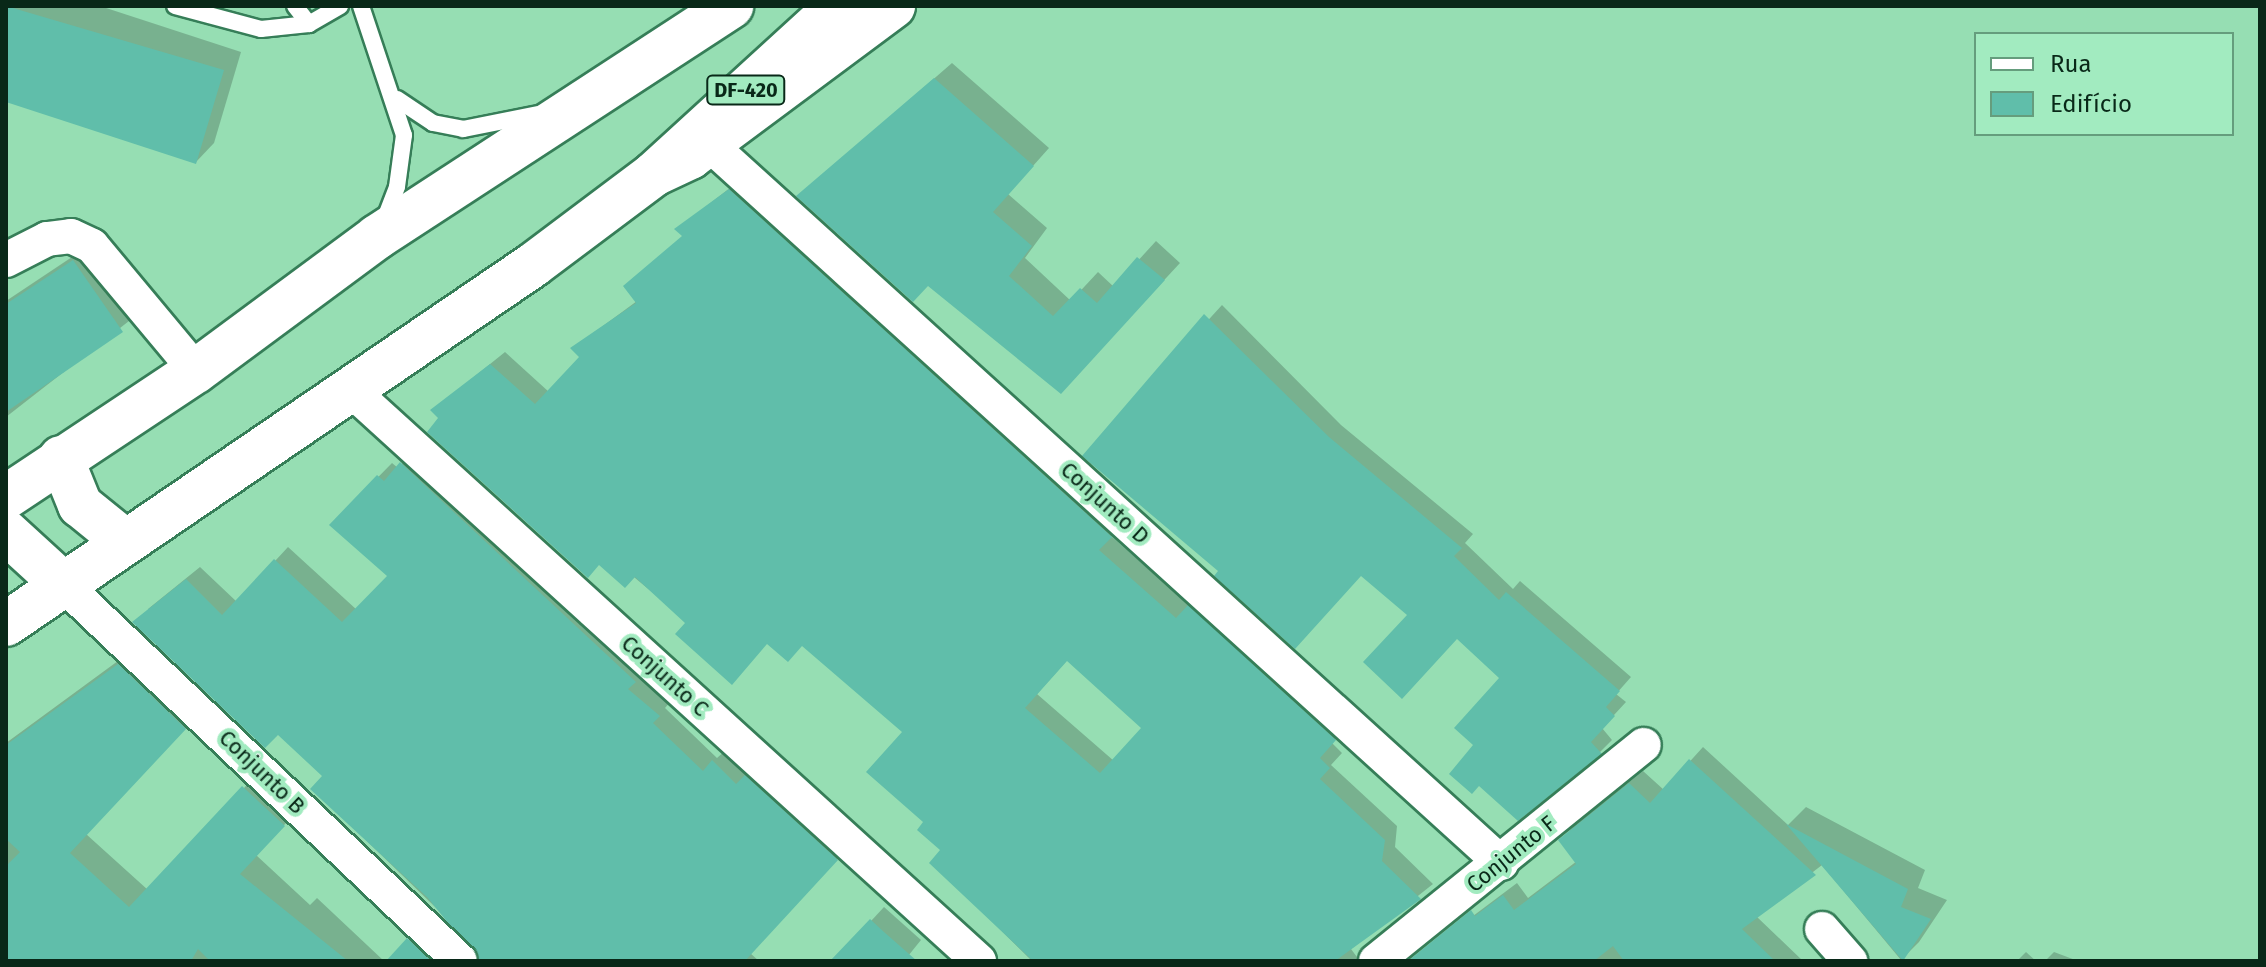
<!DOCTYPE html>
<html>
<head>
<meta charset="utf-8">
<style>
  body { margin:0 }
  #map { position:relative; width:2266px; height:967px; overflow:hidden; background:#96deb3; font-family:"Fira Sans",sans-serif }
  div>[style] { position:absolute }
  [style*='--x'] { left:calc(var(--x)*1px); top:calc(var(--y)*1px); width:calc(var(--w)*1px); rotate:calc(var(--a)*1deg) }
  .shadow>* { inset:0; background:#0003 }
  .building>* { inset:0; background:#60beaa }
  .roads { filter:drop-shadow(2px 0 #367e58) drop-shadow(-2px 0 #367e58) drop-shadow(0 2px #367e58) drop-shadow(0 -2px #367e58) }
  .lane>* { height:16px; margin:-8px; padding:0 8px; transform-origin:8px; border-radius:8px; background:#fff }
  .street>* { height:34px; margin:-17px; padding:0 17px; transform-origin:17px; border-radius:17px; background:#fff }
  .secondary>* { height:44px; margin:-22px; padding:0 22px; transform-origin:22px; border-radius:22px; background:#fff }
  .primary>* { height:44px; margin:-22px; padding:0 22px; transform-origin:22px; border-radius:22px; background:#fff }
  span { translate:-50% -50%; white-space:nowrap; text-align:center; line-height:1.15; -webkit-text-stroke:8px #a2ebc0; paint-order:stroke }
  .shield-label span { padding:2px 6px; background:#a2ebc0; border:2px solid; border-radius:6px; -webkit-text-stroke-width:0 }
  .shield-label { font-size:20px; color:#092818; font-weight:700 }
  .street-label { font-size:22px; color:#092818 }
  .frame { position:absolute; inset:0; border:8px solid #092818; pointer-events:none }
  .legend { position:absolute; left:1974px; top:32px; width:260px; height:104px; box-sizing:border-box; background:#a2ebc0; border:2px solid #659d7d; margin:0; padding:10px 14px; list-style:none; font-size:24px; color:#092818 }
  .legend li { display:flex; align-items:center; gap:16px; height:40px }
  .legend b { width:40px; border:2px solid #659d7d }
</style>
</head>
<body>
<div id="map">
  <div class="shadow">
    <i style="clip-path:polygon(6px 6px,100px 6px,241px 52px,214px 143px,196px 162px,6px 100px)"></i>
    <i style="clip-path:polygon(952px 63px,1049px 148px,1008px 194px,1047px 228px,1025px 258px,1071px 301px,1098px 272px,1114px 287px,1156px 241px,1180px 263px,1077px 374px,799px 196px)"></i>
    <i style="clip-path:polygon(evenodd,744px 177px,1124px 522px,1111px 536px,1190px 606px,1202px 594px,1348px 726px,1332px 743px,1342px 753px,1331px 765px,1397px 826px,1395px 847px,1433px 884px,1351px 949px,1360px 961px,1032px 961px,932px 862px,943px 850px,926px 822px,904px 732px,803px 644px,688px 622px,433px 410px,505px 352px,549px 392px,582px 357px,573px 348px,637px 301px,684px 235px,677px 229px,744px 177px,1068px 659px,1144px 728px,1114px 761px,1037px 694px,1068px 659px)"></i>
    <i style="clip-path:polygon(90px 245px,138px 314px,6px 417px,6px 301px)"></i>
    <i style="clip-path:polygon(1222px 305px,1341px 425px,1473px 534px,1465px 543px,1513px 589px,1520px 581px,1631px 677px,1616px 694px,1626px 702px,1602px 728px,1612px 740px,1600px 752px,1476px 745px,1502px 678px,1457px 637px,1410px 615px,1362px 574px,1221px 571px,1085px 455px)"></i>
    <i style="clip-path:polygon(415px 450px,671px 701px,665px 708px,717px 758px,727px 749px,850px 845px,750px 953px,759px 961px,515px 961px,460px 931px,313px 789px,325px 776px,148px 609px,200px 567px,237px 602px,288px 547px,357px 610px,389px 576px,332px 524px,392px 463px,398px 468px)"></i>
    <i style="clip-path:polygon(137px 647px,203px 710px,86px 834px,148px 890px,261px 770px,301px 807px,256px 855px,310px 905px,317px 898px,384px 961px,6px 961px,6px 743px)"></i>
    <i style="clip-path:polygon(1703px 747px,1788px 825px,1806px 807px,1925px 870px,1918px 888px,1947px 900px,1919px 942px,1901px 960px,1822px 865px,1756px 916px,1803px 961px,1413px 961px,1517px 883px,1528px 898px,1577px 861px,1561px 840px,1574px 826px,1643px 771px,1664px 790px)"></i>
    <i style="clip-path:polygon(884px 907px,921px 940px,904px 961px,834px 961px)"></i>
    <i style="clip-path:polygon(426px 922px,450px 944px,435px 961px,389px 961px)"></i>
    <i style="clip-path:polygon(2026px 952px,2036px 961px,2017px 961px)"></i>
    <i style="clip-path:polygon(2054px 952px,2078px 961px,2045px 961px)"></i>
  </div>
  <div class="building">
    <i style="clip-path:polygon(6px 6px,224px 70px,196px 164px,6px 102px)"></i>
    <i style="clip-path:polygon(934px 78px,1034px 166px,993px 212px,1032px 246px,1009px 276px,1053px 316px,1080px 288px,1097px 303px,1137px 257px,1165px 280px,1061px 394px,928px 286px,913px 302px,796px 196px)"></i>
    <i style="clip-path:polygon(evenodd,729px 189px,1112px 537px,1099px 550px,1176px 618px,1188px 605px,1336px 740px,1320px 758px,1330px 768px,1320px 779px,1385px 840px,1382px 861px,1421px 899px,1335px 961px,1033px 961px,929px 863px,940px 850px,917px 830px,923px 822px,866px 772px,902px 732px,802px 646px,788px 662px,767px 644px,732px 685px,675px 634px,685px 623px,635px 577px,625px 588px,599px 565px,588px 578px,427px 432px,438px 418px,430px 410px,490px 364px,535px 404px,579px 357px,570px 348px,636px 303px,623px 286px,682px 236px,674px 229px,729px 189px,1067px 661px,1141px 728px,1100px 773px,1025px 708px,1067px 661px)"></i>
    <i style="clip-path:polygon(73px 260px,123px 332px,6px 412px,6px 304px)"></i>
    <i style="clip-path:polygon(1204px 314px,1329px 437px,1462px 548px,1454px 556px,1499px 600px,1506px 592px,1620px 691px,1606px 707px,1615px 716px,1591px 742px,1602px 754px,1518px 821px,1479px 786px,1472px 794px,1449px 774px,1473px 745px,1454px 728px,1499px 678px,1457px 639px,1402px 699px,1363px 662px,1407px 615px,1361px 576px,1295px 649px,1214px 576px,1218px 571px,1082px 456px)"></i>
    <i style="clip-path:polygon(400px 462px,636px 682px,628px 689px,660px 716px,653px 723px,703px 771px,712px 760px,736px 784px,745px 775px,838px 860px,745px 961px,479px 961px,427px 897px,310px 789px,322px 776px,278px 735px,265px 748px,132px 622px,186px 579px,222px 615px,274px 559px,342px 622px,387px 576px,329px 525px,377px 475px,384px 481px)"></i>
    <i style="clip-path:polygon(118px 664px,186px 729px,70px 853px,129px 907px,242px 786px,285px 826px,240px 874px,348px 961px,210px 961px,198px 949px,191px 961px,6px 961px,6px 866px,20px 852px,6px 839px,6px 745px)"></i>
    <i style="clip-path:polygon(1689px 759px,1816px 875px,1742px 929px,1775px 961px,1624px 961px,1613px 946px,1594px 961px,1408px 961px,1471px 910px,1475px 916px,1503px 895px,1514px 910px,1576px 864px,1558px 840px,1629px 783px,1650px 803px)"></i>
    <i style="clip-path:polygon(1786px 824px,1908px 889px,1901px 907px,1931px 919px,1903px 961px)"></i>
    <i style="clip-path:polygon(870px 919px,884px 932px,917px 961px,830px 961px)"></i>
    <i style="clip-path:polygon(407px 938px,431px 961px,386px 961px)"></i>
  </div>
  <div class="roads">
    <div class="lane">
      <i style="--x:175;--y:6;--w:89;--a:15"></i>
      <i style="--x:261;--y:29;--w:48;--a:-5.9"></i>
      <i style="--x:309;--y:24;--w:36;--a:-30"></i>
      <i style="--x:295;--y:6;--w:23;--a:52"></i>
      <i style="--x:361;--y:6;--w:136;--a:71.6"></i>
      <i style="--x:404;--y:135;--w:52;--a:97.7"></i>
      <i style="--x:397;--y:187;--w:33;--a:111"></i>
      <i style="--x:397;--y:99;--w:43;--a:33.7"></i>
      <i style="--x:433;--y:123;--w:31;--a:11"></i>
      <i style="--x:463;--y:129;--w:76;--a:-11.3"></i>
    </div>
    <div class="street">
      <i style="--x:709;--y:144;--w:1070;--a:42.23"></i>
      <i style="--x:6;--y:260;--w:46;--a:-27.1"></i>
      <i style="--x:47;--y:239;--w:24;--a:-7"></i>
      <i style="--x:71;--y:236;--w:23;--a:25"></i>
      <i style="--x:92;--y:246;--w:163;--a:50.2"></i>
      <i style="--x:351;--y:390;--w:849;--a:42.28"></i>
      <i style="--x:63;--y:584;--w:547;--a:43.52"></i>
      <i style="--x:1822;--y:929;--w:43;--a:48.8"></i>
      <i style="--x:1376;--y:961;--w:344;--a:-38.9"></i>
    </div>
    <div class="secondary">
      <i style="--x:61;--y:458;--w:51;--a:68"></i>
      <i style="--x:80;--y:505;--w:55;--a:39.1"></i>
      <i style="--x:6;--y:497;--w:228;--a:-33.6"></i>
      <i style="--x:196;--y:371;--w:225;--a:-36.5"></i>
      <i style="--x:377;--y:237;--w:423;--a:-33.1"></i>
      <i style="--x:6;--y:532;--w:77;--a:42.4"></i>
      <i style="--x:6;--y:624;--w:638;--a:-34.26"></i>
      <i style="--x:533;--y:265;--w:151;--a:-36.9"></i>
      <i style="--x:654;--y:174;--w:40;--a:-25"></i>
      <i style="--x:690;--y:157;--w:253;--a:-36.6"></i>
    </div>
    <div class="primary">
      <i style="--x:654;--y:174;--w:249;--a:-42.4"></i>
    </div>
  </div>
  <div class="shield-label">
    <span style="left:746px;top:90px">DF-420</span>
  </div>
  <div class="street-label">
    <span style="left:1105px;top:503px;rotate:42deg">Conjunto D</span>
    <span style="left:665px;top:676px;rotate:42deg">Conjunto C</span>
    <span style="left:262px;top:772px;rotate:44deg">Conjunto B</span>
    <span style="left:1511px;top:854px;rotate:-39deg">Conjunto F</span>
  </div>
  <div class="frame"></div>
  <ul class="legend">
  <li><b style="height:10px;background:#fff"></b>Rua</li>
  <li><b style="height:22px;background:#60beaa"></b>Edifício</li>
  </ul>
</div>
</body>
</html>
